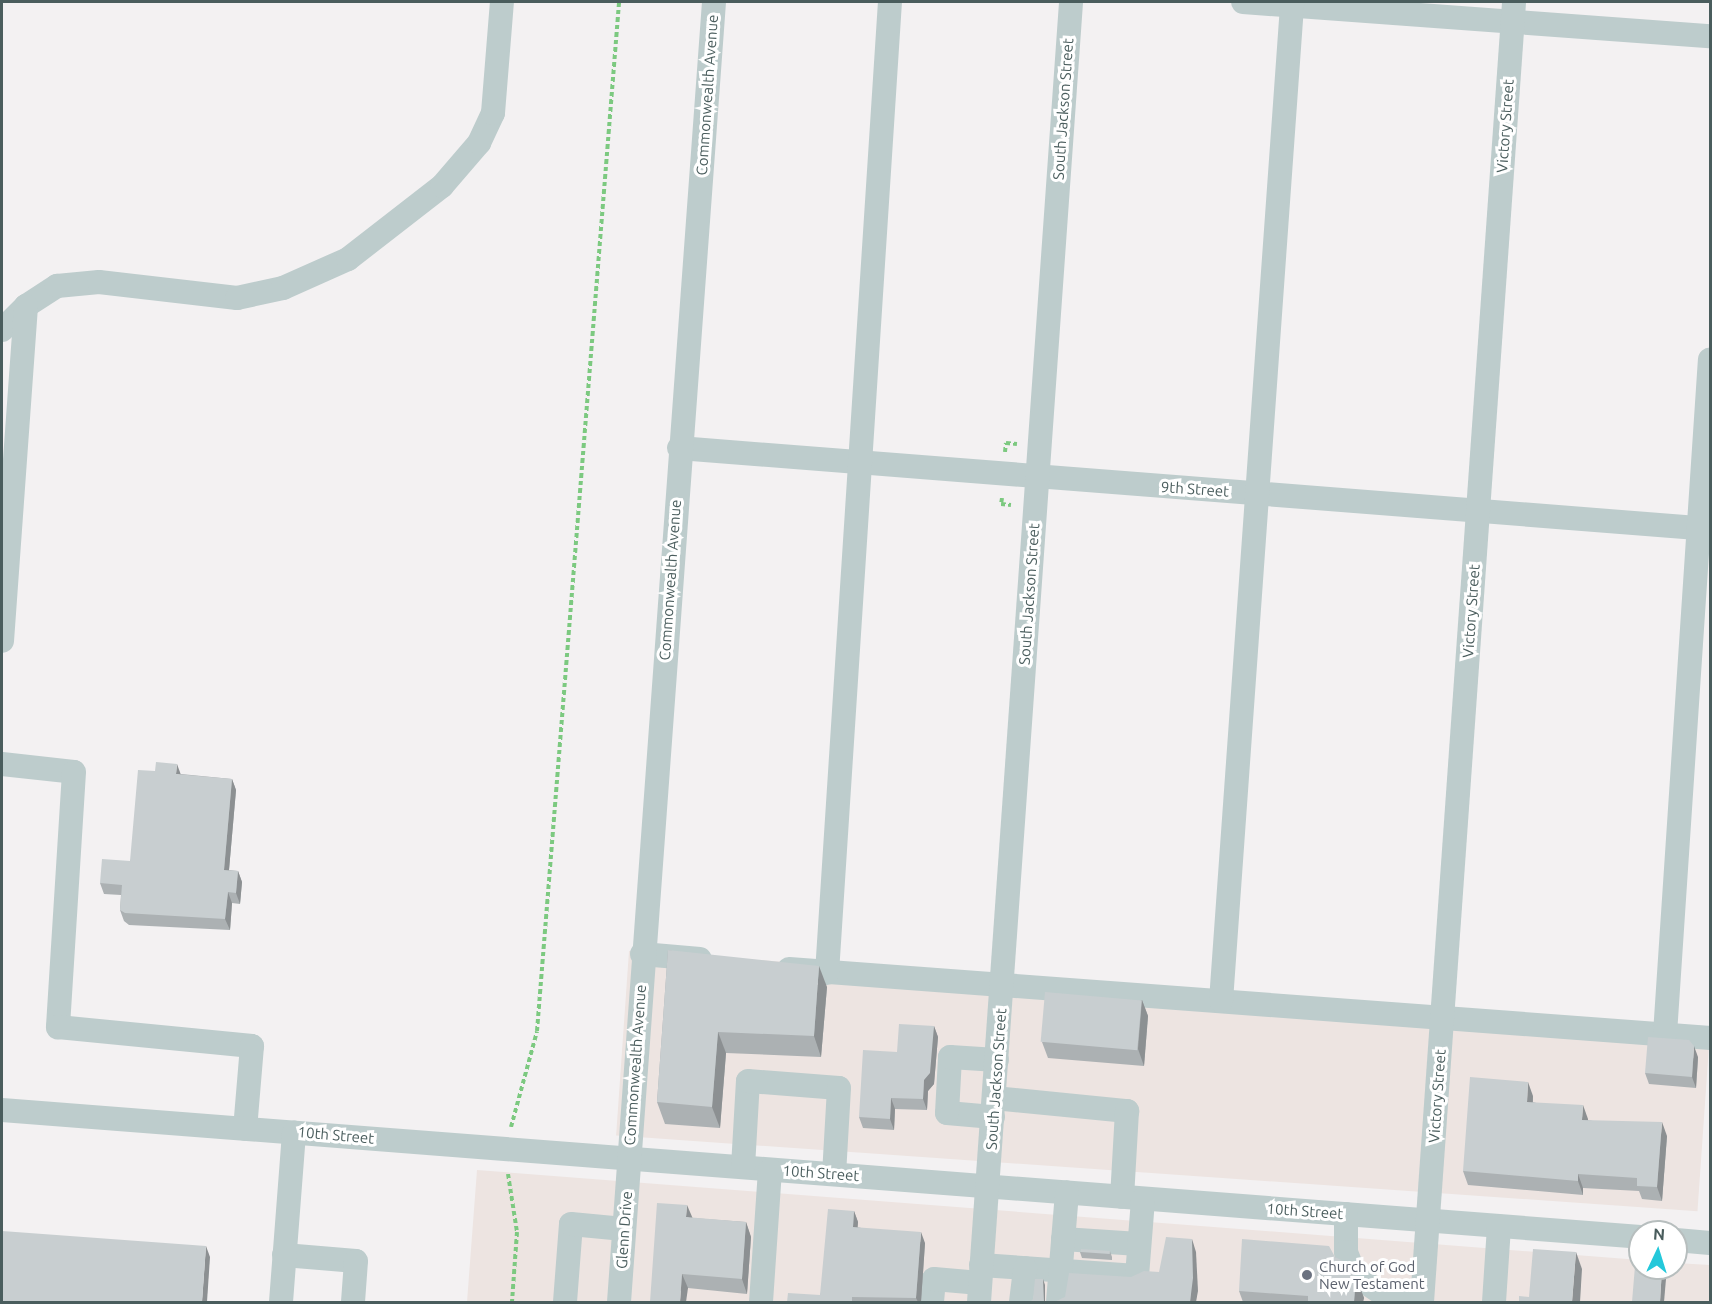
<!DOCTYPE html>
<html>
<head>
<meta charset="utf-8">
<style>
  body { margin:0 }
  #map { position:relative; width:1712px; height:1304px; overflow:hidden; background:#f3f1f2; font-family:Ubuntu,sans-serif }
  div>[style] { position:absolute }
  [style*='--x'] { left:calc(var(--x)*1px); top:calc(var(--y)*1px); width:calc(var(--w)*1px); rotate:calc(var(--a)*1deg) }
  .commercial>* { inset:0; background:#ede4e1; transform-origin:0 0 }
  .path>* { height:4px; margin-top:-2px; transform-origin:0; background:repeating-linear-gradient(90deg,#7cc980 0 4.5px,transparent 0 7.5px) }
  .minor>* { height:24px; margin:-12px; padding:0 12px; transform-origin:12px; border-radius:12px; background:#bdcccc }
  .wall>* { inset:0; background:#acb1b3 }
  .shaded-wall>* { inset:0; background:#8c9092 }
  .building>* { inset:0; background:#c8ced0; transform-origin:0 0 }
  .dots>* { width:16px; height:16px; translate:-50% -50%; box-sizing:border-box; border:3px solid #fff; border-radius:50% }
  span { translate:-50% -50%; white-space:nowrap; text-align:center; line-height:1.15; -webkit-text-stroke:6px #fff; paint-order:stroke }
  .street-label { font-size:15px; color:#4a5d5d }
  .worship-label { font-size:15px; color:#5b616d }
  .left { translate:0 -50%; text-align:left }
  .frame { position:absolute; inset:0; border:3px solid #4a5d5d; pointer-events:none }
  .north { position:absolute; left:1628px; top:1220px; width:60px; height:60px; box-sizing:border-box; background:#fff; border:2px solid #b7bebe; border-radius:50%; rotate:4deg; font-size:16px; font-weight:700; line-height:24px; text-align:center; color:#4a5d5d }
  .north::after { content:''; display:block; margin:auto; width:21px; height:27px; background:#24c8da; clip-path:polygon(50% 0,100% 100%,50% 72%,0 100%) }
</style>
</head>
<body>
<div id="map">
  <div class="commercial">
    <i style="left:629px;top:951px;width:1084px;height:185px;rotate:4deg"></i>
    <i style="clip-path:polygon(477px 1170px,1640px 1260px,1640px 1268px,1676px 1268px,1676px 1263px,1710px 1265px,1710px 1302px,467px 1302px)"></i>
  </div>
  <div class="path">
    <i style="--x:1005;--y:452;--w:9;--a:-84"></i>
    <i style="--x:1006;--y:443;--w:11;--a:5"></i>
    <i style="--x:1002;--y:498;--w:6;--a:99"></i>
    <i style="--x:1001;--y:504;--w:10;--a:6"></i>
    <i style="--x:511;--y:1127;--w:99;--a:-74.8"></i>
    <i style="--x:537;--y:1031;--w:1032;--a:-85.44"></i>
    <i style="--x:508;--y:1174;--w:59;--a:81.2"></i>
    <i style="--x:517;--y:1232;--w:70;--a:94.1"></i>
  </div>
  <div class="minor">
    <i style="--x:1243;--y:2;--w:468;--a:4.2"></i>
    <i style="--x:2;--y:330;--w:34;--a:-45"></i>
    <i style="--x:26;--y:306;--w:37;--a:-33"></i>
    <i style="--x:57;--y:286;--w:42;--a:-5.4"></i>
    <i style="--x:99;--y:282;--w:139;--a:6.6"></i>
    <i style="--x:237;--y:298;--w:47;--a:-12.3"></i>
    <i style="--x:283;--y:288;--w:71;--a:-24"></i>
    <i style="--x:348;--y:259;--w:119;--a:-37.8"></i>
    <i style="--x:442;--y:186;--w:57;--a:-49.3"></i>
    <i style="--x:479;--y:143;--w:33;--a:-65"></i>
    <i style="--x:493;--y:113;--w:111;--a:-85.4"></i>
    <i style="--x:679;--y:448;--w:1034;--a:4.49"></i>
    <i style="--x:2;--y:641;--w:336;--a:-85.9"></i>
    <i style="--x:2;--y:764;--w:72;--a:6.3"></i>
    <i style="--x:74;--y:772;--w:256;--a:93.6"></i>
    <i style="--x:58;--y:1027;--w:195;--a:5.6"></i>
    <i style="--x:252;--y:1046;--w:83;--a:94.8"></i>
    <i style="--x:642;--y:954;--w:58;--a:4.9"></i>
    <i style="--x:789;--y:969;--w:924;--a:4.28"></i>
    <i style="--x:827;--y:973;--w:973;--a:-86.29"></i>
    <i style="--x:1221;--y:1001;--w:999;--a:-85.92"></i>
    <i style="--x:1665;--y:1034;--w:676;--a:-86.19"></i>
    <i style="--x:994;--y:1098;--w:134;--a:5.6"></i>
    <i style="--x:1127;--y:1111;--w:86;--a:93.3"></i>
    <i style="--x:2;--y:1110;--w:1643;--a:4.43"></i>
    <i style="--x:993;--y:1117;--w:46;--a:-175"></i>
    <i style="--x:947;--y:1113;--w:56;--a:-86.9"></i>
    <i style="--x:950;--y:1057;--w:47;--a:3.7"></i>
    <i style="--x:743;--y:1167;--w:86;--a:-86.7"></i>
    <i style="--x:748;--y:1081;--w:91;--a:4.4"></i>
    <i style="--x:839;--y:1088;--w:86;--a:93.3"></i>
    <i style="--x:1346;--y:1214;--w:38;--a:90"></i>
    <i style="--x:1346;--y:1252;--w:17;--a:69"></i>
    <i style="--x:1063;--y:1239;--w:76;--a:3.8"></i>
    <i style="--x:1676;--y:1240;--w:34;--a:5"></i>
    <i style="--x:284;--y:1255;--w:72;--a:4.8"></i>
    <i style="--x:356;--y:1261;--w:41;--a:94.2"></i>
    <i style="--x:981;--y:1265;--w:156;--a:4"></i>
    <i style="--x:1137;--y:1276;--w:77;--a:-85.5"></i>
    <i style="--x:1365;--y:1282;--w:25;--a:34"></i>
    <i style="--x:1386;--y:1296;--w:32;--a:11"></i>
    <i style="--x:281;--y:1302;--w:170;--a:-85.6"></i>
    <i style="--x:565;--y:1302;--w:78;--a:-85.6"></i>
    <i style="--x:571;--y:1224;--w:53;--a:5.4"></i>
    <i style="--x:619;--y:1302;--w:1303;--a:-85.82"></i>
    <i style="--x:761;--y:1302;--w:132;--a:-86.1"></i>
    <i style="--x:932;--y:1302;--w:23;--a:-85"></i>
    <i style="--x:934;--y:1279;--w:46;--a:5"></i>
    <i style="--x:979;--y:1302;--w:1303;--a:-85.95"></i>
    <i style="--x:1021;--y:1302;--w:34;--a:-83"></i>
    <i style="--x:1058;--y:1302;--w:110;--a:-85.3"></i>
    <i style="--x:1422;--y:1302;--w:1303;--a:-85.95"></i>
    <i style="--x:1494;--y:1302;--w:76;--a:-86.2"></i>
  </div>
  <div class="wall">
    <i style="clip-path:polygon(181px 774px,232px 779px,236px 790px,229px 870px,238px 871px,242px 882px,240px 904px,232px 903px,230px 930px,129px 925px,124px 921px,120px 910px,121px 895px,104px 894px,100px 883px,130px 861px)"></i>
    <i style="clip-path:polygon(668px 950px,827px 987px,821px 1057px,726px 1053px,720px 1128px,665px 1124px,657px 1102px)"></i>
    <i style="clip-path:polygon(1142px 1000px,1148px 1016px,1144px 1066px,1048px 1058px,1042px 1042px)"></i>
    <i style="clip-path:polygon(934px 1026px,938px 1037px,934px 1084px,928px 1091px,927px 1110px,895px 1109px,894px 1130px,863px 1128px,859px 1117px,897px 1052px)"></i>
    <i style="clip-path:polygon(1698px 1057px,1696px 1088px,1649px 1084px,1645px 1073px)"></i>
    <i style="clip-path:polygon(1533px 1096px,1533px 1102px,1588px 1119px,1588px 1120px,1667px 1136px,1662px 1201px,1642px 1199px,1639px 1191px,1583px 1188px,1583px 1195px,1468px 1185px,1463px 1171px)"></i>
    <i style="clip-path:polygon(854px 1211px,858px 1222px,857px 1227px,925px 1243px,921px 1302px,787px 1302px,820px 1295px)"></i>
    <i style="clip-path:polygon(692px 1218px,746px 1222px,751px 1237px,747px 1294px,688px 1288px,650px 1302px)"></i>
    <i style="clip-path:polygon(1110px 1251px,1112px 1257px,1112px 1260px,1082px 1258px,1080px 1252px)"></i>
    <i style="clip-path:polygon(1335px 1257px,1356px 1277px,1364px 1298px,1363px 1302px,1243px 1302px,1239px 1291px)"></i>
  </div>
  <div class="shaded-wall">
    <i style="clip-path:polygon(177px 764px,181px 775px,176px 774px)"></i>
    <i style="clip-path:polygon(232px 779px,236px 790px,228px 881px,224px 870px)"></i>
    <i style="clip-path:polygon(238px 871px,242px 882px,240px 904px,236px 893px)"></i>
    <i style="clip-path:polygon(228px 892px,232px 903px,230px 930px,225px 919px)"></i>
    <i style="clip-path:polygon(819px 966px,827px 987px,821px 1057px,814px 1036px)"></i>
    <i style="clip-path:polygon(1142px 1000px,1148px 1016px,1144px 1066px,1138px 1049px)"></i>
    <i style="clip-path:polygon(934px 1026px,938px 1037px,934px 1084px,928px 1091px,927px 1110px,923px 1099px,924px 1080px)"></i>
    <i style="clip-path:polygon(718px 1032px,726px 1053px,720px 1128px,712px 1107px)"></i>
    <i style="clip-path:polygon(1694px 1046px,1698px 1057px,1696px 1088px,1692px 1077px)"></i>
    <i style="clip-path:polygon(1528px 1082px,1533px 1096px,1532px 1115px,1527px 1102px)"></i>
    <i style="clip-path:polygon(891px 1098px,895px 1109px,894px 1130px,890px 1119px)"></i>
    <i style="clip-path:polygon(1583px 1105px,1588px 1119px,1587px 1134px,1582px 1120px)"></i>
    <i style="clip-path:polygon(1662px 1122px,1667px 1136px,1662px 1201px,1657px 1187px)"></i>
    <i style="clip-path:polygon(1578px 1174px,1583px 1188px,1583px 1195px,1578px 1181px)"></i>
    <i style="clip-path:polygon(687px 1205px,693px 1219px,686px 1217px)"></i>
    <i style="clip-path:polygon(854px 1211px,858px 1222px,857px 1238px,853px 1227px)"></i>
    <i style="clip-path:polygon(746px 1222px,751px 1237px,747px 1294px,742px 1279px)"></i>
    <i style="clip-path:polygon(921px 1232px,925px 1243px,921px 1302px,918px 1302px,916px 1298px)"></i>
    <i style="clip-path:polygon(1192px 1239px,1196px 1252px,1198px 1291px,1196px 1302px,1190px 1302px)"></i>
    <i style="clip-path:polygon(206px 1246px,210px 1257px,207px 1302px,202px 1302px)"></i>
    <i style="clip-path:polygon(1576px 1252px,1582px 1269px,1580px 1302px,1572px 1302px)"></i>
    <i style="clip-path:polygon(1662px 1268px,1666px 1279px,1664px 1302px,1660px 1302px)"></i>
    <i style="clip-path:polygon(682px 1274px,688px 1288px,686px 1302px,680px 1302px)"></i>
    <i style="clip-path:polygon(1356px 1277px,1364px 1298px,1363px 1302px,1354px 1302px)"></i>
    <i style="clip-path:polygon(1043px 1279px,1045px 1285px,1045px 1302px,1043px 1302px)"></i>
  </div>
  <div class="building">
    <i style="clip-path:polygon(156px 762px,177px 764px,176px 774px,232px 779px,224px 870px,238px 871px,236px 893px,228px 892px,225px 919px,125px 913px,120px 910px,122px 885px,100px 883px,102px 859px,130px 861px,138px 770px,155px 771px)"></i>
    <i style="clip-path:polygon(668px 950px,819px 966px,814px 1036px,718px 1032px,712px 1107px,657px 1102px)"></i>
    <i style="left:1045px;top:992px;width:97px;height:50px;rotate:5deg"></i>
    <i style="clip-path:polygon(899px 1024px,934px 1026px,930px 1073px,924px 1080px,923px 1099px,891px 1098px,890px 1119px,859px 1117px,863px 1050px,897px 1052px)"></i>
    <i style="clip-path:polygon(1648px 1037px,1689px 1040px,1694px 1046px,1692px 1077px,1645px 1073px)"></i>
    <i style="clip-path:polygon(1470px 1077px,1528px 1082px,1527px 1102px,1583px 1105px,1582px 1120px,1662px 1122px,1657px 1187px,1637px 1186px,1637px 1178px,1578px 1174px,1578px 1181px,1463px 1171px)"></i>
    <i style="clip-path:polygon(657px 1203px,687px 1205px,686px 1217px,746px 1222px,742px 1279px,682px 1274px,680px 1302px,650px 1302px)"></i>
    <i style="clip-path:polygon(828px 1209px,854px 1211px,853px 1227px,921px 1232px,916px 1298px,852px 1297px,852px 1302px,787px 1302px,788px 1293px,820px 1295px)"></i>
    <i style="clip-path:polygon(2px 1231px,206px 1246px,202px 1302px,2px 1302px)"></i>
    <i style="clip-path:polygon(1166px 1237px,1192px 1239px,1193px 1278px,1190px 1302px,1054px 1302px,1065px 1297px,1069px 1273px,1131px 1277px,1144px 1271px,1159px 1272px)"></i>
    <i style="clip-path:polygon(1242px 1239px,1329px 1246px,1335px 1257px,1343px 1261px,1356px 1277px,1354px 1302px,1308px 1302px,1308px 1296px,1239px 1291px)"></i>
    <i style="left:1081px;top:1249px;width:29px;height:3px;rotate:4deg"></i>
    <i style="clip-path:polygon(1533px 1249px,1576px 1252px,1572px 1302px,1519px 1302px,1519px 1296px,1529px 1297px)"></i>
    <i style="clip-path:polygon(1635px 1266px,1640px 1266px,1640px 1268px,1662px 1268px,1660px 1302px,1632px 1302px)"></i>
    <i style="clip-path:polygon(1035px 1279px,1043px 1279px,1044px 1302px,1030px 1302px,1033px 1299px)"></i>
  </div>
  <div class="dots">
    <i style="left:1307px;top:1275px;background:#6b7280"></i>
  </div>
  <div class="street-label">
    <span style="left:707px;top:95px;rotate:-86deg">Commonwealth Avenue</span>
    <span style="left:1063px;top:109px;rotate:-86deg">South Jackson Street</span>
    <span style="left:1505px;top:126px;rotate:-86deg">Victory Street</span>
    <span style="left:1195px;top:489px;rotate:4deg">9th Street</span>
    <span style="left:670px;top:580px;rotate:-86deg">Commonwealth Avenue</span>
    <span style="left:1029px;top:594px;rotate:-86deg">South Jackson Street</span>
    <span style="left:1471px;top:611px;rotate:-86deg">Victory Street</span>
    <span style="left:635px;top:1065px;rotate:-86deg">Commonwealth Avenue</span>
    <span style="left:996px;top:1079px;rotate:-86deg">South Jackson Street</span>
    <span style="left:1437px;top:1096px;rotate:-86deg">Victory Street</span>
    <span style="left:336px;top:1135px;rotate:5deg">10th Street</span>
    <span style="left:821px;top:1173px;rotate:4deg">10th Street</span>
    <span style="left:1305px;top:1211px;rotate:4deg">10th Street</span>
    <span style="left:624px;top:1230px;rotate:-86deg">Glenn Drive</span>
  </div>
  <div class="worship-label">
    <span class="left" style="left:1319px;top:1275px">Church of God<br>New Testament</span>
  </div>
  <div class="frame"></div>
  <div class="north">N</div>
</div>
</body>
</html>
